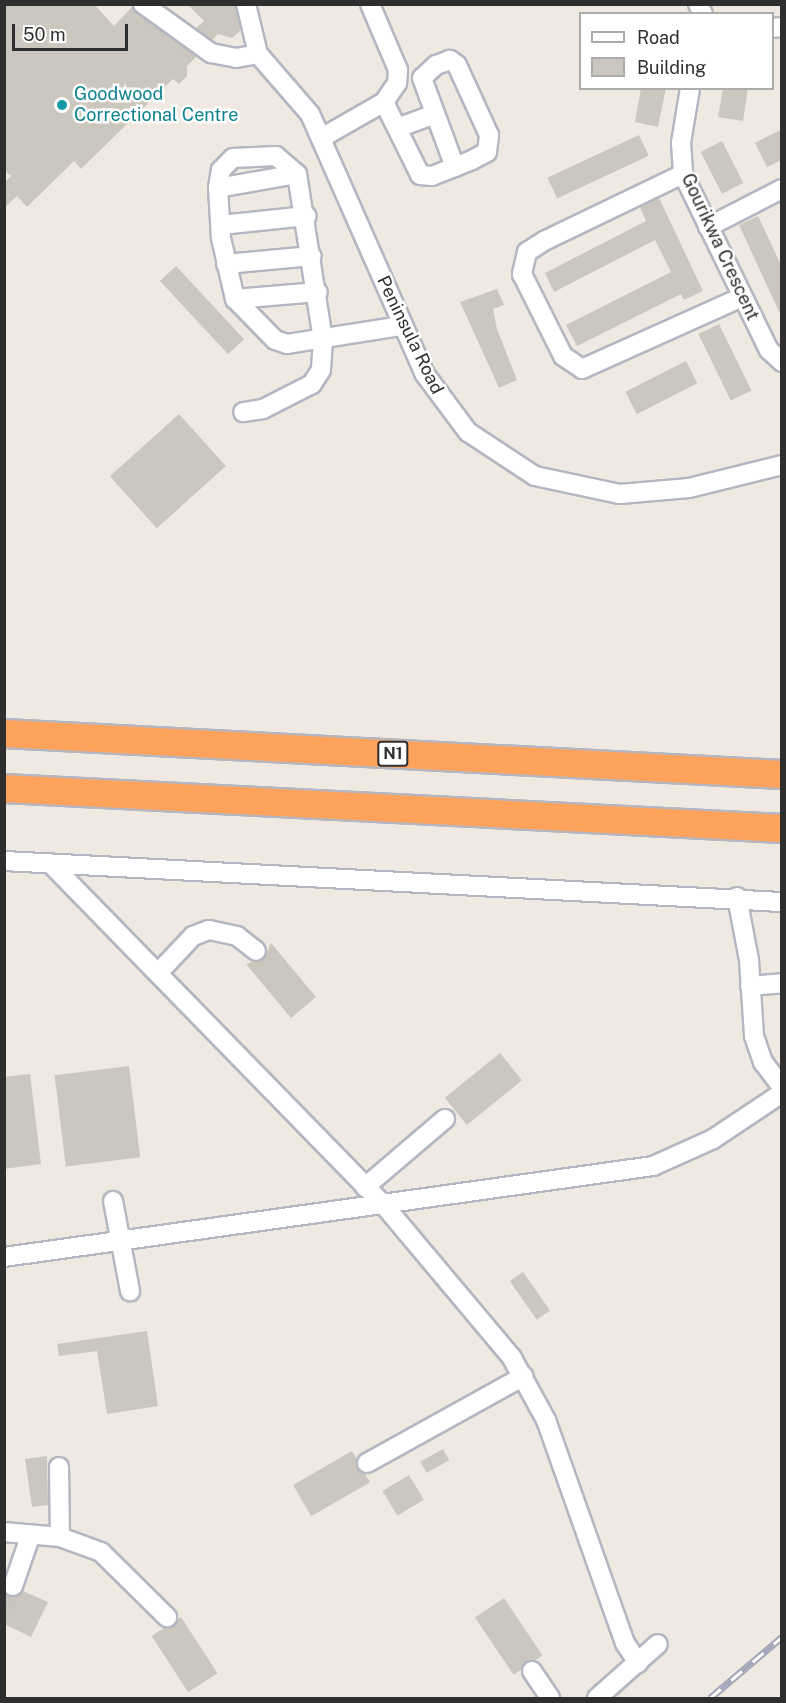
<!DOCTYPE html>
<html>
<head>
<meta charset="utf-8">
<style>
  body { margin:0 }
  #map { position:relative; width:786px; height:1703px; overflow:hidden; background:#efe9e1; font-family:"Public Sans",sans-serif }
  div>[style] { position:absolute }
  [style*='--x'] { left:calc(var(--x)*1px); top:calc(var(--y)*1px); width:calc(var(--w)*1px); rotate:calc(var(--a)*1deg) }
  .building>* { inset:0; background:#cbc7bf; transform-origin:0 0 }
  .minor-tunnel>* { height:18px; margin-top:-9px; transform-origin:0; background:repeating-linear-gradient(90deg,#c8c4bd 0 18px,transparent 0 27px) }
  .roads { filter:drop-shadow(2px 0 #b4b7c1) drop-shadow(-2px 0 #b4b7c1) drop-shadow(0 2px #b4b7c1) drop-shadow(0 -2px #b4b7c1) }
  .minor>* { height:18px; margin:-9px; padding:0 9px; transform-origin:9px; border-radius:9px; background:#fff }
  .highway>* { height:27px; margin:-13.5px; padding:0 13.5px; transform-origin:13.5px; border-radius:13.5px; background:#ffa35c }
  .rail>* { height:7px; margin-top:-3.5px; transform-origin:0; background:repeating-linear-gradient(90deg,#fff 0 14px,#a3a6b8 0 28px); box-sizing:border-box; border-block:2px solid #a3a6b8 }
  .dots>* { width:16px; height:16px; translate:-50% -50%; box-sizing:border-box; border:3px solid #fff; border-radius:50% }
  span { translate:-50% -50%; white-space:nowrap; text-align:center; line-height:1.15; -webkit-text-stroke:5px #fff; paint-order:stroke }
  .shield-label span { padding:2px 4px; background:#fff; border:2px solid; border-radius:4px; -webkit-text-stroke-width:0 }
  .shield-label { font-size:16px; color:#2e2e2e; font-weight:700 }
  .culture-label { font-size:18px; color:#0d838f }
  .left { translate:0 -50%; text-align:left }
  .street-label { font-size:18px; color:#2e2e2e }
  .frame { position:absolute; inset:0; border:6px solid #2e2e2e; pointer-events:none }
  .legend { position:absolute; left:579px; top:12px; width:195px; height:78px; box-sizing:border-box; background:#fff; border:2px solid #ababab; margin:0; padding:8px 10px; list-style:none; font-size:18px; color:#2e2e2e }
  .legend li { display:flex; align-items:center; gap:12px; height:30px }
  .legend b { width:30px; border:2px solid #ababab }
  .scale { position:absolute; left:12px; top:24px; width:116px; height:27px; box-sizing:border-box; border:3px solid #2e2e2e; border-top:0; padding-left:8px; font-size:18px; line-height:21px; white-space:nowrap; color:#2e2e2e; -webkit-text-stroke:4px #fff; paint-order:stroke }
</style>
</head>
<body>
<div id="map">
  <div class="building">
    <i style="clip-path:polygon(4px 4px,94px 4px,114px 26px,132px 7px,197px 56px,187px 66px,187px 76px,179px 84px,173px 79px,81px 169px,74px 161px,27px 207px,17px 196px,4px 208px,4px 183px,11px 176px,4px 170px)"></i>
    <i style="clip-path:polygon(187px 4px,235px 4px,241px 30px,232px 38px,218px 34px,212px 40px,196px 28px,204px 21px)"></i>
    <i style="clip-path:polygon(641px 88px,666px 88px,658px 127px,635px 122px)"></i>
    <i style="clip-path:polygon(723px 88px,748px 88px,743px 121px,718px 117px)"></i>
    <i style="clip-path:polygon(782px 129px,782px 160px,767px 167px,755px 143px)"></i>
    <i style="left:639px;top:135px;width:23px;height:101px;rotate:65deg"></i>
    <i style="left:722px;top:141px;width:47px;height:24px;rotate:63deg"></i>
    <i style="clip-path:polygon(659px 198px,703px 291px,684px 300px,681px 294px,577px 346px,566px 325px,671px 272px,655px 240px,554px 292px,545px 273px,646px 221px,640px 207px)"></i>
    <i style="clip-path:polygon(758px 216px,782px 267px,782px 318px,739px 225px)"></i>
    <i style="left:176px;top:266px;width:100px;height:22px;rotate:47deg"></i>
    <i style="clip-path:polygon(497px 289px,504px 305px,493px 309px,497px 329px,517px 380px,499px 388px,460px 302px)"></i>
    <i style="left:719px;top:324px;width:74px;height:23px;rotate:64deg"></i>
    <i style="left:686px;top:361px;width:25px;height:68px;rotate:63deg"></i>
    <i style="left:179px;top:414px;width:70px;height:93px;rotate:48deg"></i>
    <i style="clip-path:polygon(271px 943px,316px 997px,291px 1018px,246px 964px,264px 958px)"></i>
    <i style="left:500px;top:1053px;width:35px;height:71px;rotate:51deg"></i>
    <i style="left:129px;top:1066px;width:92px;height:75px;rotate:83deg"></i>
    <i style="clip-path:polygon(30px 1074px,41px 1164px,4px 1169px,4px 1077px)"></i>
    <i style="left:523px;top:1272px;width:47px;height:16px;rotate:55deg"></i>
    <i style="clip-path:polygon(147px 1331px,158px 1406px,107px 1414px,97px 1351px,59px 1356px,57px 1344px)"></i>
    <i style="left:443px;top:1449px;width:13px;height:26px;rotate:61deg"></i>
    <i style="left:352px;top:1451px;width:36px;height:68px;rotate:60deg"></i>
    <i style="clip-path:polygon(47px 1456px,48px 1505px,32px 1507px,25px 1459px)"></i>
    <i style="left:409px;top:1475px;width:29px;height:31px;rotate:59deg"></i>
    <i style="clip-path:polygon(23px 1591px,48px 1602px,31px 1637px,4px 1624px,4px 1593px,15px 1597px)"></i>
    <i style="left:504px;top:1598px;width:69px;height:35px;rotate:56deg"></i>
    <i style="left:181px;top:1617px;width:67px;height:35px;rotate:57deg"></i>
  </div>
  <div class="minor-tunnel">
    <i style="--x:4;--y:1605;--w:21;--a:-65"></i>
  </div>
  <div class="roads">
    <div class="minor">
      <i style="--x:143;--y:4;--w:84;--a:35.8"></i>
      <i style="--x:211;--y:53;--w:25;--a:11"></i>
      <i style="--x:236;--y:58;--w:22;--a:-10"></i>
      <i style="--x:246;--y:4;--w:51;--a:76.5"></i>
      <i style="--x:258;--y:54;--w:79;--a:49.1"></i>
      <i style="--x:310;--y:114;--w:283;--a:66.2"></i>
      <i style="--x:424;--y:373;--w:74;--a:53.3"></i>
      <i style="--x:468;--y:432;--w:80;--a:33.3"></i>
      <i style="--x:535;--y:476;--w:87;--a:12"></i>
      <i style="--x:620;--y:494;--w:69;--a:-5"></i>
      <i style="--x:689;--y:488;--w:96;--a:-13.9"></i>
      <i style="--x:370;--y:4;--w:72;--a:67"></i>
      <i style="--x:398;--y:70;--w:13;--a:94"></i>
      <i style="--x:397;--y:83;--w:23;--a:124"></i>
      <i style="--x:698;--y:4;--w:11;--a:63"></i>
      <i style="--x:772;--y:28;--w:10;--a:-6"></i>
      <i style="--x:690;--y:88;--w:56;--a:99.3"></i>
      <i style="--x:681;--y:143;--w:31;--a:86"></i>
      <i style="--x:683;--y:174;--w:196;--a:64"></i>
      <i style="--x:769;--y:350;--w:18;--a:43"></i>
      <i style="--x:384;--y:102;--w:81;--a:63.7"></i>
      <i style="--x:420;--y:175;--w:12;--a:5"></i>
      <i style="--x:432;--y:176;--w:43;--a:-21.8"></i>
      <i style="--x:472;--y:160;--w:17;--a:-28"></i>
      <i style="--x:487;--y:152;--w:17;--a:-83"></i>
      <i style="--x:489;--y:135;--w:77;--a:-114.6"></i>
      <i style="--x:457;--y:65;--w:9;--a:-144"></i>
      <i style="--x:450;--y:60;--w:15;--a:160"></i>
      <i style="--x:436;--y:65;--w:19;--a:137"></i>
      <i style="--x:422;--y:78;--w:95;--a:69.7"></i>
      <i style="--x:397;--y:128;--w:40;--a:-20.2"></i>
      <i style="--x:323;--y:137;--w:70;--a:-29.8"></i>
      <i style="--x:297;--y:174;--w:80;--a:170"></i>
      <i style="--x:218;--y:188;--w:50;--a:86.6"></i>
      <i style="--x:221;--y:238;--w:63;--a:77.1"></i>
      <i style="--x:235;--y:299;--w:57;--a:45.7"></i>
      <i style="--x:275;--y:340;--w:13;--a:18"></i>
      <i style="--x:287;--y:344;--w:115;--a:-9"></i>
      <i style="--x:683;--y:174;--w:154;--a:154.3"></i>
      <i style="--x:544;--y:241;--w:20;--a:147"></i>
      <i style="--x:527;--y:252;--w:23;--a:103"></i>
      <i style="--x:522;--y:274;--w:92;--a:63.4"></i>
      <i style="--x:563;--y:356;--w:23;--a:34"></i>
      <i style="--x:582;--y:369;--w:175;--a:-24.2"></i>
      <i style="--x:218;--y:188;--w:18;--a:-81"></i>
      <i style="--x:221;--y:170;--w:17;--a:-45"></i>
      <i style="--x:233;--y:158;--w:43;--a:-2.7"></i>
      <i style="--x:276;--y:156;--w:28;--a:41"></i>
      <i style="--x:297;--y:174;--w:168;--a:81.1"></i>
      <i style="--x:323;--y:340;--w:30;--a:94"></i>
      <i style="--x:321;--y:370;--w:17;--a:123"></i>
      <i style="--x:312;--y:384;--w:55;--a:153"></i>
      <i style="--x:263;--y:409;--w:20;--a:171"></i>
      <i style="--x:221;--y:225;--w:86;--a:-6"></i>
      <i style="--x:708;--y:227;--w:83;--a:-27.2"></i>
      <i style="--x:226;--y:264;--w:86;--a:-5.3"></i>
      <i style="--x:235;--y:299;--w:83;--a:-4.8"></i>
      <i style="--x:4;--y:861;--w:779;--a:3.02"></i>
      <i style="--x:50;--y:863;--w:477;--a:45.7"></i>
      <i style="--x:383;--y:1204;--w:201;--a:50"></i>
      <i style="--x:512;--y:1358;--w:71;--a:61.3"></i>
      <i style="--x:546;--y:1420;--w:237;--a:70.5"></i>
      <i style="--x:625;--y:1643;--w:24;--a:57"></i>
      <i style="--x:737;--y:897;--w:64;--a:79.2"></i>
      <i style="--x:749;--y:960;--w:76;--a:86.2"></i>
      <i style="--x:754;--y:1036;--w:28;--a:71"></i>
      <i style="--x:763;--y:1062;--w:31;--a:53"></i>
      <i style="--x:159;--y:972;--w:50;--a:-46.6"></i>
      <i style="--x:193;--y:936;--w:17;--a:-21"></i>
      <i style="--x:209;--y:930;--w:29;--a:12"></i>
      <i style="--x:237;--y:936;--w:24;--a:38"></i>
      <i style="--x:750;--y:986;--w:32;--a:-5"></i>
      <i style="--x:365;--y:1187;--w:105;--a:-40.4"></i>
      <i style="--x:113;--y:1201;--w:92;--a:79.3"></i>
      <i style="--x:4;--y:1257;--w:655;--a:-7.98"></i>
      <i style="--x:653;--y:1166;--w:66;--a:-24.2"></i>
      <i style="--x:713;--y:1139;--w:83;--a:-33.7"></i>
      <i style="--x:367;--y:1463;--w:179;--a:-29"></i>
      <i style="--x:59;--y:1467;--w:70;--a:89.2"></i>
      <i style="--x:4;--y:1532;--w:56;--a:5.1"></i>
      <i style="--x:60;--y:1537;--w:44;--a:20.1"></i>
      <i style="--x:101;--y:1552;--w:93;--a:44.6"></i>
      <i style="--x:13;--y:1586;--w:52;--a:-70.9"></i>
      <i style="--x:532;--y:1671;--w:32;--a:56"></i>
      <i style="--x:597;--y:1698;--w:81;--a:-41.5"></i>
    </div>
    <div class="highway">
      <i style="--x:4;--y:733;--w:779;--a:3.02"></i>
      <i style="--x:4;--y:788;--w:779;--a:2.94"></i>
    </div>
  </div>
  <div class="rail">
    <i style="--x:710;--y:1698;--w:94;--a:-40.3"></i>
    <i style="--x:781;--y:1698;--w:1;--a:0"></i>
  </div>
  <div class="dots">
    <i style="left:62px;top:105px;background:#0f9aa8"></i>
  </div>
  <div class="shield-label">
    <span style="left:393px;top:754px">N1</span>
  </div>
  <div class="culture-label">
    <span class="left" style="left:74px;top:105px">Goodwood<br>Correctional Centre</span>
  </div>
  <div class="street-label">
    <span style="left:720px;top:247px;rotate:65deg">Gourikwa Crescent</span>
    <span style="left:410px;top:335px;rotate:64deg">Peninsula Road</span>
  </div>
  <div class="frame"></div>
  <ul class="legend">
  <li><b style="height:8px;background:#fff"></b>Road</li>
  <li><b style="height:16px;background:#cbc7bf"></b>Building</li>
  </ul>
  <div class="scale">50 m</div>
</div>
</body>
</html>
